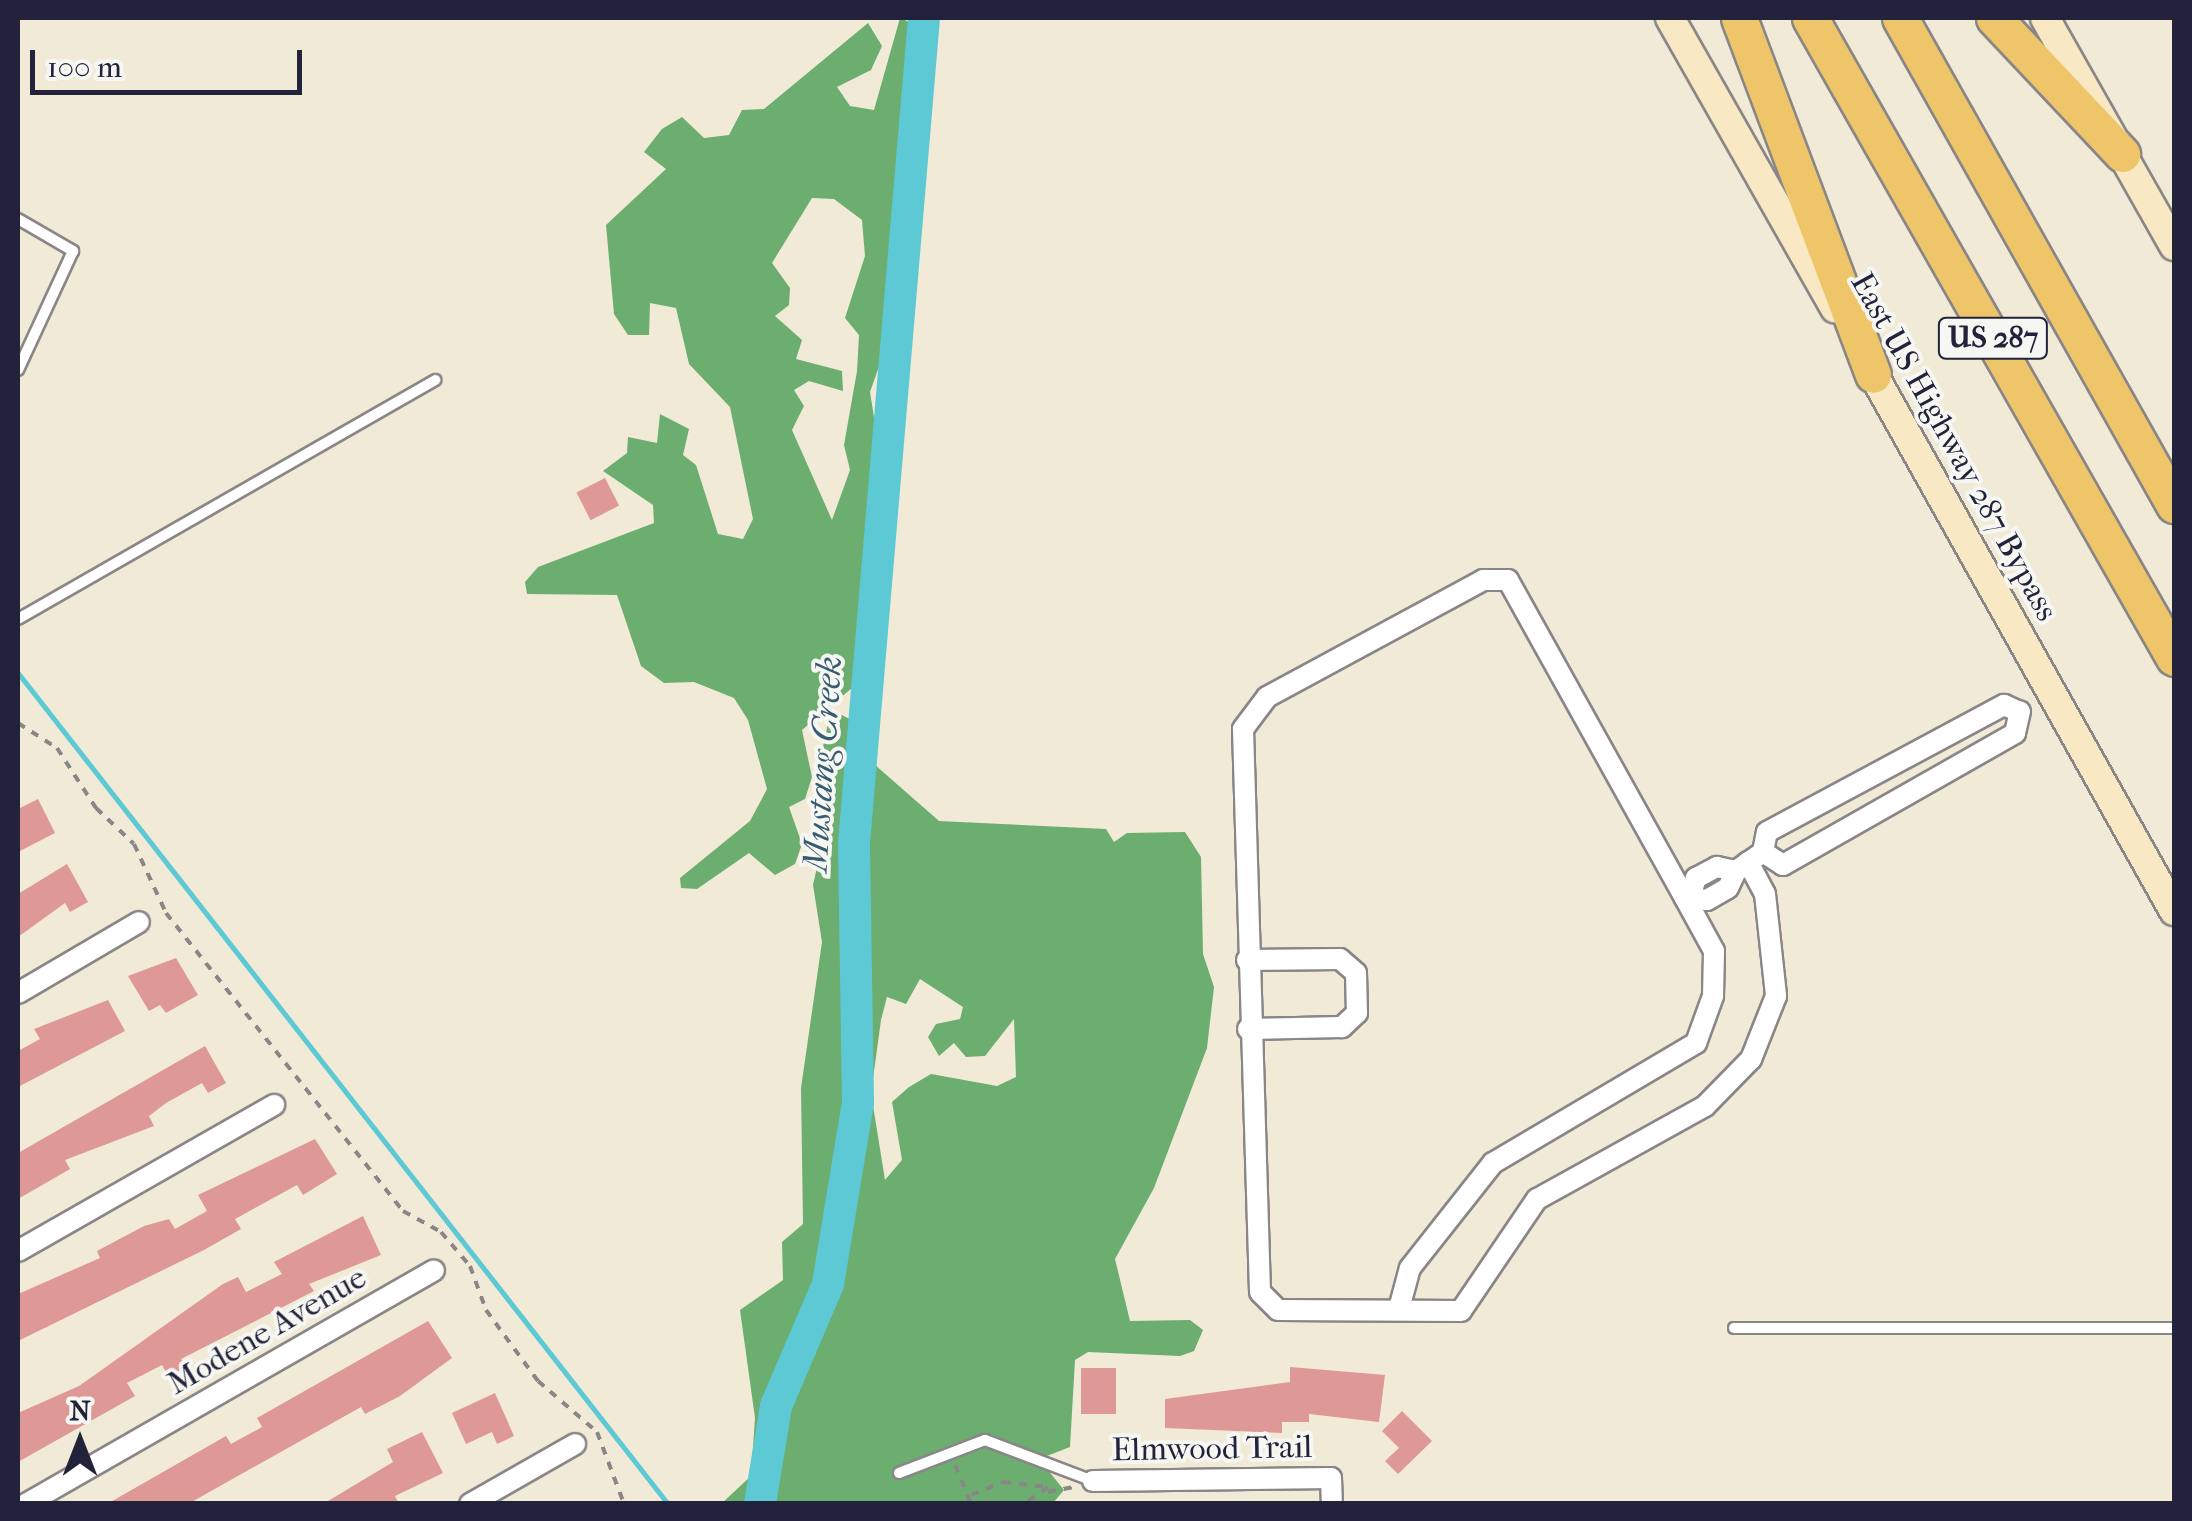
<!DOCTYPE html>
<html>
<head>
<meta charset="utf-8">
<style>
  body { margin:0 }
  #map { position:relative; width:2192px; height:1521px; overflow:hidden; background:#f1ead6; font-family:"IM FELL French Canon",serif }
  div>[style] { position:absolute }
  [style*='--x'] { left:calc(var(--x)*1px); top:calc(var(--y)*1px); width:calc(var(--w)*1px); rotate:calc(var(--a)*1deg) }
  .forest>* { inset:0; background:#6cad70 }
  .stream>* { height:5px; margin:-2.5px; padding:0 2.5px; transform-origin:2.5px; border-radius:2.5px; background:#5dc9d4 }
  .river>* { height:32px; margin:-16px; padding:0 16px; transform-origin:16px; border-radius:16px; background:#5dc9d4 }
  .building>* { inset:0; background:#de9896; transform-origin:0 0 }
  .path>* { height:4px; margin-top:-2px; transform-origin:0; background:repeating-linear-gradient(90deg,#8a8688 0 8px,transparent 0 16px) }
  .roads { filter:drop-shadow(2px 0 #8a8688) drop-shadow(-2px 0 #8a8688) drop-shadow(0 2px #8a8688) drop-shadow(0 -2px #8a8688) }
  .service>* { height:10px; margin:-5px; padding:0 5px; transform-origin:5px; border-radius:5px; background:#fff }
  .minor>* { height:20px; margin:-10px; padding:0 10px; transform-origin:10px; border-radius:10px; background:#fff }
  .secondary>* { height:28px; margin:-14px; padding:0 14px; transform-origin:14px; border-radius:14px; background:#f8e8c3 }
  .motorway>* { height:35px; margin:-17.5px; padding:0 17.5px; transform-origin:17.5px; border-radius:17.5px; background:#eec569 }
  span { translate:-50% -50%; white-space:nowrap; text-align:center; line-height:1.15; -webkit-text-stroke:8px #f6f6f2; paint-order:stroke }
  .shield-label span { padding:2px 8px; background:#f6f6f2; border:2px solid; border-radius:8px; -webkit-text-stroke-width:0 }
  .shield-label { font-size:30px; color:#22223b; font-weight:700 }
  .street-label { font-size:32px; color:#22223b }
  .water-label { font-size:35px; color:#375c71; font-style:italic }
  .frame { position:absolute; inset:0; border:20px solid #22223b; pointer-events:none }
  .north { position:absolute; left:30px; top:1391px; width:100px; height:100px; -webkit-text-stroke:8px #f6f6f2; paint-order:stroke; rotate:0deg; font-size:28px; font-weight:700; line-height:40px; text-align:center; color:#22223b }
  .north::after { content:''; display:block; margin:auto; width:35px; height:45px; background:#22223b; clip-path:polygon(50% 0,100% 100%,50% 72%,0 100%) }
  .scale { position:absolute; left:30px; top:50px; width:272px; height:45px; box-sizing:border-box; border:5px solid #22223b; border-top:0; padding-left:12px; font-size:30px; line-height:35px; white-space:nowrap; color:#22223b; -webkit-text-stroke:8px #f6f6f2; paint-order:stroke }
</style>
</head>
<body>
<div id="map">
  <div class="forest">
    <i style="clip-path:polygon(evenodd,900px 18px,916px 25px,889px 272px,892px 330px,870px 392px,894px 545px,865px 579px,858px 683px,802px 730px,812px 777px,805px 799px,789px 807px,802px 844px,795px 864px,775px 875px,749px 853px,697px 889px,681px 888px,680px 878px,750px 821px,767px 789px,748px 720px,734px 698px,694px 682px,664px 683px,641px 666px,617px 595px,527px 594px,525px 582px,538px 567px,654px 523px,653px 505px,603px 471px,627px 453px,628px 437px,657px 443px,660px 414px,689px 429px,683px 455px,696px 465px,718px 534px,743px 539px,753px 519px,730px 407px,689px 364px,676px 308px,650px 303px,649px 335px,628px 335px,614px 314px,606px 225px,666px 169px,644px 152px,662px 129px,682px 117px,704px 138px,729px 135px,742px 110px,764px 109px,868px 23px,882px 46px,871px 70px,837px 87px,850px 106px,874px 110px,900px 18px,812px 198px,834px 199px,862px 220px,865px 256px,845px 318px,859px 335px,857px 371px,844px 445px,850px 470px,832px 520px,792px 430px,804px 406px,794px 390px,809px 381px,843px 391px,842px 371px,796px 359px,802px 340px,775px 316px,789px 305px,790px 288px,772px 263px,812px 198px)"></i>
    <i style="clip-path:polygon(evenodd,840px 714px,859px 724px,858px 750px,939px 821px,1106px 829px,1114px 842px,1127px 833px,1185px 832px,1201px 857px,1203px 954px,1214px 987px,1207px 1048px,1154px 1188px,1115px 1259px,1130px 1321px,1190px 1320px,1203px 1330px,1194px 1351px,1180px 1356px,1088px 1352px,1075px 1360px,1070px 1447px,1039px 1459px,1064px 1490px,1053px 1503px,721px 1504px,751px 1476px,755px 1418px,740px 1310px,783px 1280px,782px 1242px,803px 1224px,801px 1088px,822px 942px,813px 885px,826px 827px,817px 776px,828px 723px,840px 714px,920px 979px,963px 1007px,960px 1019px,936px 1024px,928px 1037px,939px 1056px,954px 1043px,966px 1057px,985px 1056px,1014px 1019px,1016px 1077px,997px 1086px,931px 1074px,909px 1087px,892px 1102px,902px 1160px,885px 1180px,871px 1093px,881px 1020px,887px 997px,906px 1004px,920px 979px)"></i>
  </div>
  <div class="stream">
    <i style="--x:18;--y:673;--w:1055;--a:51.97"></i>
  </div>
  <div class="river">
    <i style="--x:760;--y:1504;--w:99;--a:-80.7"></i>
    <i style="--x:776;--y:1406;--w:133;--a:-66.9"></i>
    <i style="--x:828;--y:1284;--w:184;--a:-80.6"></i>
    <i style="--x:858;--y:1102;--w:259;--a:-90.9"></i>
    <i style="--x:854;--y:843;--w:828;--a:-85.15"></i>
  </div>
  <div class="building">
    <i style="left:605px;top:478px;width:31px;height:32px;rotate:63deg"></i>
    <i style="clip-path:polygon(38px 799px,55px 833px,18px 852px,18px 809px)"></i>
    <i style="clip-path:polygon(67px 864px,88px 902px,70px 912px,65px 903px,18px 937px,18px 894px)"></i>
    <i style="clip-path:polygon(176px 958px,198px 995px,166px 1013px,160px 1005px,149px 1011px,128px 976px)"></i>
    <i style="clip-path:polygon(108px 1000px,125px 1031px,18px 1087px,18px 1051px,40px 1039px,34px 1029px)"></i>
    <i style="clip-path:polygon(205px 1046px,226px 1083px,208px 1093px,202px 1083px,166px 1103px,149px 1116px,154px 1126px,65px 1160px,70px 1169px,18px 1199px,18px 1153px)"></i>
    <i style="clip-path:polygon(315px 1139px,337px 1174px,303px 1195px,297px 1185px,235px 1219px,241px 1229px,204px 1250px,18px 1341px,18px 1294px,100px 1258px,97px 1251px,144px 1226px,169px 1219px,175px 1229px,207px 1211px,198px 1195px)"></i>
    <i style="clip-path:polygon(363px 1216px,381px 1255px,309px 1284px,314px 1291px,181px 1359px,186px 1368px,168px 1376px,162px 1365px,127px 1383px,135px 1396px,18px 1462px,18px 1413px,79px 1386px,223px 1284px,238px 1277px,246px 1292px,282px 1274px,274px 1262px)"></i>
    <i style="clip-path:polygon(428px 1321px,452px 1358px,400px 1396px,365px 1414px,361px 1407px,188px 1504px,107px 1504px,226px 1436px,231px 1444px,262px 1427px,257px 1418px)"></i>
    <i style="clip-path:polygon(1290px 1367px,1385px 1375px,1379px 1422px,1309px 1414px,1309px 1422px,1282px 1422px,1282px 1433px,1165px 1428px,1165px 1399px,1290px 1382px)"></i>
    <i style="left:1081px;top:1368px;width:35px;height:46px"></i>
    <i style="clip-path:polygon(495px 1393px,514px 1436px,497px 1444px,492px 1432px,466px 1444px,452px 1413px)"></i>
    <i style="clip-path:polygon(1402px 1411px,1432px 1441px,1398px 1474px,1385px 1461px,1399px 1448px,1382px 1431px)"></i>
    <i style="clip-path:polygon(422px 1432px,443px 1473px,395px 1496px,399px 1504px,323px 1504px,393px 1462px,387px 1449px)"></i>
  </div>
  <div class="path">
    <i style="--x:18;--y:723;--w:46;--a:32.7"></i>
    <i style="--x:57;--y:748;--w:72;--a:57"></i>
    <i style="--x:96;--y:808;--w:52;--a:43.5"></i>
    <i style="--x:134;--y:844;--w:76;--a:65.1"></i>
    <i style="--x:166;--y:913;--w:381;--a:51.5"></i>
    <i style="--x:403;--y:1211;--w:43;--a:28.9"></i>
    <i style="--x:441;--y:1232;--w:45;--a:49.5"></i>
    <i style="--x:470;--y:1266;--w:47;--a:70"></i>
    <i style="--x:486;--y:1310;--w:88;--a:53.8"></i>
    <i style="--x:538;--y:1381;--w:78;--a:40.8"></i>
    <i style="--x:597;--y:1432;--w:77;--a:69.4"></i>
    <i style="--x:955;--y:1465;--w:42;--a:67.7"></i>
    <i style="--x:1048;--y:1492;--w:25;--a:-11"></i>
    <i style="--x:971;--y:1495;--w:35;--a:-22"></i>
    <i style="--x:1003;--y:1482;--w:45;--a:6.3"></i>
    <i style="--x:1048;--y:1487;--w:29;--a:145"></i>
  </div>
  <div class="roads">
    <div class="service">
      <i style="--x:18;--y:219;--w:64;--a:30.2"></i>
      <i style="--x:73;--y:251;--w:131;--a:114.8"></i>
      <i style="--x:18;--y:619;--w:481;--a:-29.8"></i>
      <i style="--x:1734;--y:1328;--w:440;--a:0"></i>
      <i style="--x:899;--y:1473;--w:92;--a:-21"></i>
      <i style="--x:985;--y:1440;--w:116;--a:20.8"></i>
    </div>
    <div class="minor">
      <i style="--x:1763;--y:852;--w:24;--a:33"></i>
      <i style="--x:1783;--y:865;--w:267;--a:-29.6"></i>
      <i style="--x:2015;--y:733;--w:22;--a:-77"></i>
      <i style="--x:1748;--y:862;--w:36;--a:62"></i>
      <i style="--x:1765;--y:894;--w:103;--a:83.8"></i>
      <i style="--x:1776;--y:996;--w:68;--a:111.6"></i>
      <i style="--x:1751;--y:1059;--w:66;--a:134.4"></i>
      <i style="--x:1705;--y:1106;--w:192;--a:151"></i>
      <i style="--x:1537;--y:1199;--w:135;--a:124.2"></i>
      <i style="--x:1461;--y:1311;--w:183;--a:-179.7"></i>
      <i style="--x:1278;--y:1310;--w:25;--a:-135"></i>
      <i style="--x:1260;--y:1292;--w:563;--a:-91.73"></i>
      <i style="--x:1243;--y:729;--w:40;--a:-53"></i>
      <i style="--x:1267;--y:697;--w:246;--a:-28.4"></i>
      <i style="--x:1483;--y:580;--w:25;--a:0"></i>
      <i style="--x:1508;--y:580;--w:364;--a:60.9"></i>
      <i style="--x:1685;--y:898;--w:22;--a:5"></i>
      <i style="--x:1707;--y:900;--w:24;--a:-30"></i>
      <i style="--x:1728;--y:888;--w:19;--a:-65"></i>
      <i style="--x:1736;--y:871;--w:33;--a:-35"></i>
      <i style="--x:1763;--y:852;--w:20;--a:-79"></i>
      <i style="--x:1767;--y:832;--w:269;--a:-28.2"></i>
      <i style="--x:2004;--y:705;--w:17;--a:24"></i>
      <i style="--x:1691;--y:894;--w:17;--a:-73"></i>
      <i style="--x:1696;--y:878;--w:24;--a:-28"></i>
      <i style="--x:1717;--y:867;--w:19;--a:12"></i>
      <i style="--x:1247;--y:960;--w:93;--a:-0.6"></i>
      <i style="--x:1340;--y:959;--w:21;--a:41"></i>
      <i style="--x:1356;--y:973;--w:40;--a:88.6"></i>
      <i style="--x:1357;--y:1013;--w:21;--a:137"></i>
      <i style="--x:1342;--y:1027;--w:94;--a:178.8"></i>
      <i style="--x:18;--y:993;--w:140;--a:-30.4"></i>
      <i style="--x:18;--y:1251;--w:295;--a:-29.7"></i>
      <i style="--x:1400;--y:1305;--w:38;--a:-75"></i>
      <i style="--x:1410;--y:1268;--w:134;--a:-51.7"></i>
      <i style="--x:1493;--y:1163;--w:236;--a:-30.6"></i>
      <i style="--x:1696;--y:1043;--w:50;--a:-70.1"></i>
      <i style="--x:1713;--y:996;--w:45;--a:-88.7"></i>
      <i style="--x:1714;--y:951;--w:60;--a:-118.7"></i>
      <i style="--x:1093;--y:1481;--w:238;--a:-0.7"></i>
      <i style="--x:1331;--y:1478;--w:26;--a:88"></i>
      <i style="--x:26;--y:1504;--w:470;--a:-29.8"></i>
      <i style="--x:470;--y:1504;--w:121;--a:-29.7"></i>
    </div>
    <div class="secondary">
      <i style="--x:1670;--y:18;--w:334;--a:60.4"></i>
      <i style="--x:2045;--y:18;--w:262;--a:60.5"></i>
      <i style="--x:1864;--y:358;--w:634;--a:60.73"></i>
    </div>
    <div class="motorway">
      <i style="--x:1739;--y:18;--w:381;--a:69.4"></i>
      <i style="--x:1810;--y:18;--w:736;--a:60.37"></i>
      <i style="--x:1900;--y:18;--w:559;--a:60.64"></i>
      <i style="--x:1994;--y:18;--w:187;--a:46.7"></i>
    </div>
  </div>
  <div class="shield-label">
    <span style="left:1993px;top:338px">US 287</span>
  </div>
  <div class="street-label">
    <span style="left:1954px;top:447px;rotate:61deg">East US Highway 287 Bypass</span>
    <span style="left:267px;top:1331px;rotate:-30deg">Modene Avenue</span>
    <span style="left:1212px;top:1449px;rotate:-1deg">Elmwood Trail</span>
  </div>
  <div class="water-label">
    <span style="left:823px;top:764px;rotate:-86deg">Mustang Creek</span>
  </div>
  <div class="frame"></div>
  <div class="north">N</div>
  <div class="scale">100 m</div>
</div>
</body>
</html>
